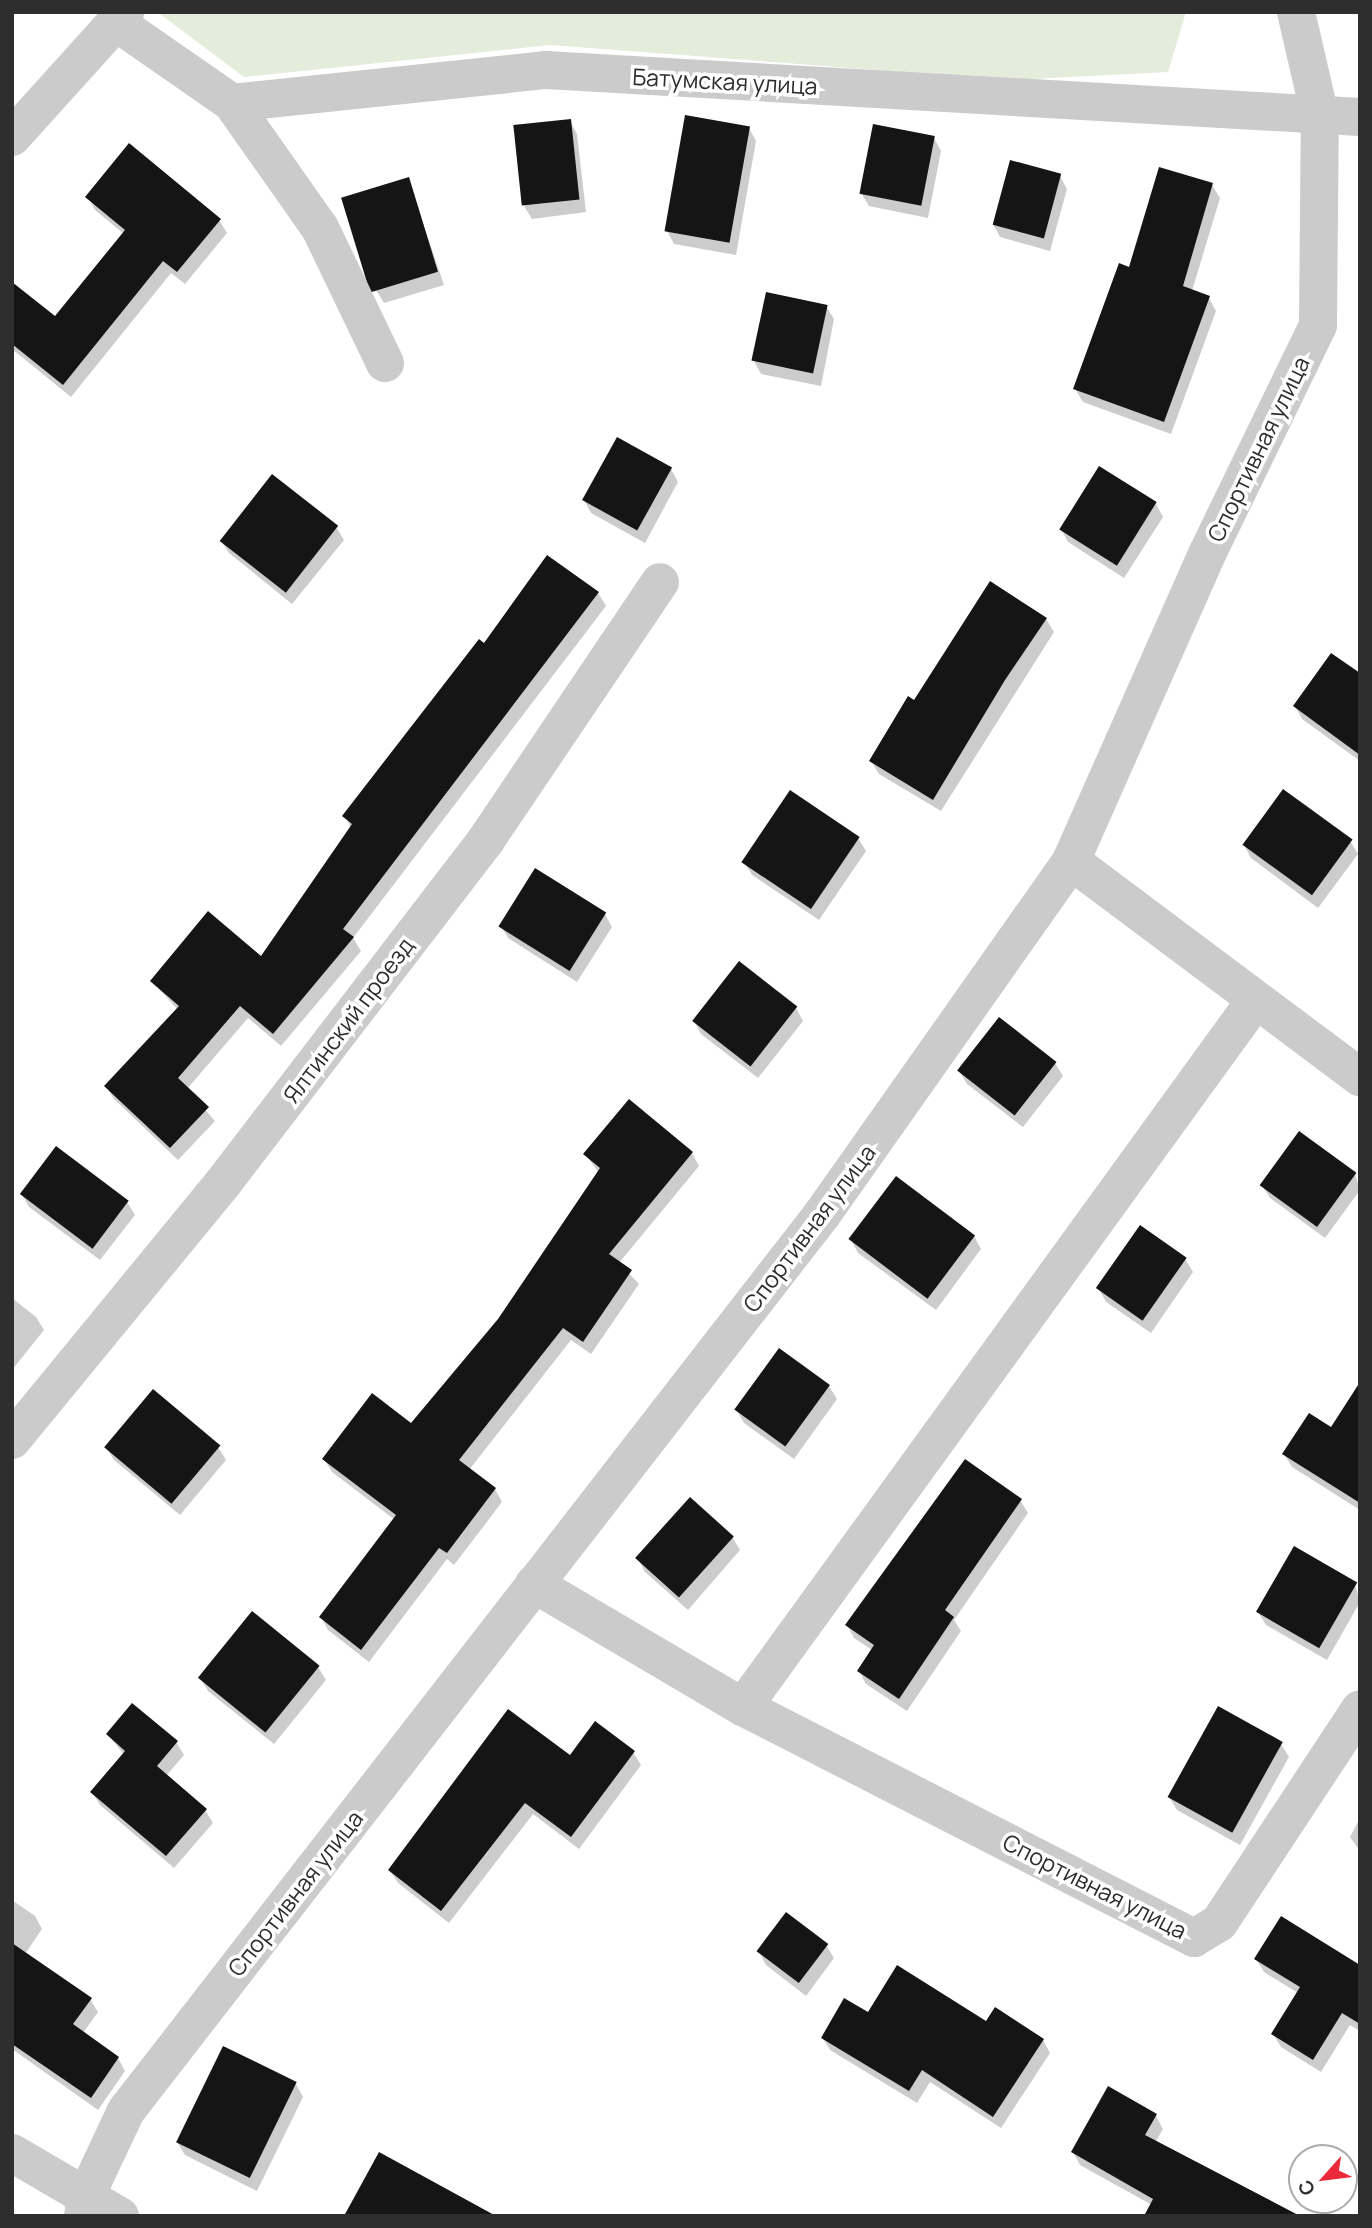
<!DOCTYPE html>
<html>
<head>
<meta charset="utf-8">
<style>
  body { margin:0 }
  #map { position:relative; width:1372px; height:2228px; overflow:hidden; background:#fff; font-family:Manrope,sans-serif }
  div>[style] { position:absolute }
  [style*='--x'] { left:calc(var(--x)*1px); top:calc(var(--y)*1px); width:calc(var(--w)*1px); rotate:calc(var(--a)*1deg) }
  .green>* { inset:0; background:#e4ecdb }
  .shadow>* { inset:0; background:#0003 }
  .building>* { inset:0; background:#151515; transform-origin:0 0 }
  .minor>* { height:38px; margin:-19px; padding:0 19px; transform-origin:19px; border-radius:19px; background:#cbcbcb }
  span { translate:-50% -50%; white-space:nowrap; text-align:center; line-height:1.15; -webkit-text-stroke:7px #fff; paint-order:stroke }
  .street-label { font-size:23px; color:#2e2e2e }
  .frame { position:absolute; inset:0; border:14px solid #2e2e2e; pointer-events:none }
  .north { position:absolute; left:1288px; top:2144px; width:70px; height:70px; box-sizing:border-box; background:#fff; border:2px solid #ababab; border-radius:50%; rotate:242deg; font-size:19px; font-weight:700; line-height:28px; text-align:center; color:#2e2e2e }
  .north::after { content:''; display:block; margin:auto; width:24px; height:32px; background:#ea2a3a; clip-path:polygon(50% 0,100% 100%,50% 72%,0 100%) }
</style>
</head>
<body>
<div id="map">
  <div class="green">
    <i style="clip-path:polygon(1186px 12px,1168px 72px,1009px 80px,550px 45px,244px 77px,160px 14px)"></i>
  </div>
  <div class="shadow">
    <i style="clip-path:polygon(570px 121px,577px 134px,586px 212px,532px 219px,524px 206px)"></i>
    <i style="clip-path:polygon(749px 128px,756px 141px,736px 255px,674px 244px,667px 231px)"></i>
    <i style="clip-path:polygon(934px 138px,941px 151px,928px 218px,869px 206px,861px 193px)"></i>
    <i style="clip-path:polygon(1060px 176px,1067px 189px,1050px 251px,1000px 237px,993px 224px)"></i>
    <i style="clip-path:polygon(408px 179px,444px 285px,384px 303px,376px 290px)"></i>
    <i style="clip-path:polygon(1212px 185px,1220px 198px,1192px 291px,1209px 298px,1216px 311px,1171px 434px,1083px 402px,1075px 389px,1130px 269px)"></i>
    <i style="clip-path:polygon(88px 197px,219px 220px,227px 233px,185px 284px,171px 273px,71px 397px,12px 349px,12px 297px,55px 319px,124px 234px,95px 210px)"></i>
    <i style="clip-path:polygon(826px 306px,834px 319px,821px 386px,761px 374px,754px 361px)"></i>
    <i style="clip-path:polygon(671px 469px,678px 482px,645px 543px,591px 513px,584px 500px)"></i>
    <i style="clip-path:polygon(1156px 504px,1163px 517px,1124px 578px,1068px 542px,1061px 529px)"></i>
    <i style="clip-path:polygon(336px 527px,344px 540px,292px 604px,229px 553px,221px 541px)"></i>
    <i style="clip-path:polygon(990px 583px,1046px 619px,1054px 632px,941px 811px,879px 774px,871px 761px,915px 702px)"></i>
    <i style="clip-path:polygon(598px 593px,606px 606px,353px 938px,361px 951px,281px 1046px,248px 1018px,187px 1089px,215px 1121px,178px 1160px,114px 1099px,106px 1086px,178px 1010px,152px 981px,261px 958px,351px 828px,345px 816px)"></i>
    <i style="clip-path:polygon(1360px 675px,1360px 761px,1302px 719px,1295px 706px)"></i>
    <i style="clip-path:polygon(858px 838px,866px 851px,819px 920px,752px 875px,744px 862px)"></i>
    <i style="clip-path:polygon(1350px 841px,1358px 854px,1318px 908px,1251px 858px,1244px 845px)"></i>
    <i style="clip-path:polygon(605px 914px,612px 927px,577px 982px,508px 938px,501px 926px)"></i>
    <i style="clip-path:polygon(796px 1008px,803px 1021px,758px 1078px,701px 1034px,694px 1021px)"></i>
    <i style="clip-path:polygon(1055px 1063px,1063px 1076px,1023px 1127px,967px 1084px,959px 1071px)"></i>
    <i style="clip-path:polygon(692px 1153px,699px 1166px,619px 1263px,639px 1284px,591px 1354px,571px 1340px,469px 1470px,495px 1489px,502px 1502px,454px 1565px,447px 1559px,369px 1662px,328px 1630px,321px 1617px,395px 1520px,332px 1472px,324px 1459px,411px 1426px,499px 1320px,599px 1173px,585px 1154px)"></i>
    <i style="clip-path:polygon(1355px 1174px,1360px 1190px,1325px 1238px,1270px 1198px,1262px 1185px)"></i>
    <i style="clip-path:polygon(22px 1194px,127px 1202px,135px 1215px,100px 1260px,29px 1207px)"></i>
    <i style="clip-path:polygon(974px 1236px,981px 1249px,936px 1310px,858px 1253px,851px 1240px)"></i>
    <i style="clip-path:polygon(1185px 1259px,1193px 1272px,1151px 1333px,1106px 1302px,1099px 1289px)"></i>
    <i style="clip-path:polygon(12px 1298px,36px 1317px,44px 1330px,12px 1370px)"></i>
    <i style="clip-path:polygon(829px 1386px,837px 1399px,794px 1459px,744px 1423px,737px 1411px)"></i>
    <i style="clip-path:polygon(1360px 1401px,1360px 1510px,1292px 1467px,1284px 1454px,1331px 1429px)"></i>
    <i style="clip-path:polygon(106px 1447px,218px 1447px,226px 1460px,180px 1515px,114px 1460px)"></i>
    <i style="clip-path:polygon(1020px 1500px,1028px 1513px,954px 1620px,961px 1631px,907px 1711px,866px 1684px,859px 1671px,872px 1650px,854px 1638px,847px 1625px)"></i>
    <i style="clip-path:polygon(732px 1537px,740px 1550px,688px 1610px,645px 1572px,638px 1559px)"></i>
    <i style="clip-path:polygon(1355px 1584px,1360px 1602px,1327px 1660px,1266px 1625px,1258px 1612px)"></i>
    <i style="clip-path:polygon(318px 1667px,326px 1680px,274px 1744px,208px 1691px,200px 1678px)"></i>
    <i style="clip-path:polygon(108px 1734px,176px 1742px,184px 1755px,166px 1776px,205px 1810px,213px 1823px,174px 1868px,100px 1805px,92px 1792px,124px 1755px)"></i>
    <i style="clip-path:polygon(1281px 1744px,1289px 1757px,1240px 1845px,1177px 1810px,1169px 1797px)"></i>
    <i style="clip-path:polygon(633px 1752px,641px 1765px,579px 1849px,533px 1814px,449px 1923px,398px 1883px,390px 1870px,570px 1757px)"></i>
    <i style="clip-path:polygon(1360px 1818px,1359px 1840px,1360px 1851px,1350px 1837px)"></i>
    <i style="clip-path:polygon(12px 1900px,35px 1916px,42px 1929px,25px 1954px,90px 1999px,98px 2012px,83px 2033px,118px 2058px,125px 2071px,98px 2110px,12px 2049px)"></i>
    <i style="clip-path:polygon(826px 1945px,834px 1958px,806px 1996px,766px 1965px,759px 1952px)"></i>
    <i style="clip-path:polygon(1256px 1959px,1360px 1967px,1360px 2031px,1350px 2025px,1321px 2072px,1281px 2047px,1273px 2034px,1298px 1993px,1264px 1972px)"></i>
    <i style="clip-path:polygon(869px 2015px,987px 2023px,1043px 2040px,1050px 2053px,1001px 2128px,930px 2082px,917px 2103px,830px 2050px,823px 2038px)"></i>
    <i style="clip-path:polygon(296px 2084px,303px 2097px,257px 2191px,185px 2155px,177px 2142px)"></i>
    <i style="clip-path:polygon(1156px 2116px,1163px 2129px,1155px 2143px,1257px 2195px,1152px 2205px,1080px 2165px,1073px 2152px)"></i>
  </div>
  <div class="building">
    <i style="left:685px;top:115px;width:66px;height:118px;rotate:10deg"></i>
    <i style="left:571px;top:119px;width:81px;height:58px;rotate:84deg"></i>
    <i style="left:873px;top:124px;width:63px;height:71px;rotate:11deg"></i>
    <i style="clip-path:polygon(129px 143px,221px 219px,177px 272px,163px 261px,63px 385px,12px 344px,12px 282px,55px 316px,125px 230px,85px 197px)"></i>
    <i style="left:1010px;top:160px;width:53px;height:67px;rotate:15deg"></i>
    <i style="clip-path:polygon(1159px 167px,1213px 183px,1183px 286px,1210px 296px,1164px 422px,1073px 389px,1119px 263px,1129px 267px)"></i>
    <i style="left:409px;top:177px;width:99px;height:71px;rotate:73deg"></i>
    <i style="left:766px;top:292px;width:63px;height:70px;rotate:12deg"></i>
    <i style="left:617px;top:437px;width:63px;height:72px;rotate:29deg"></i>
    <i style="left:1099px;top:466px;width:68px;height:75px;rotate:32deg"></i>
    <i style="left:272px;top:474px;width:84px;height:85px;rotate:38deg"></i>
    <i style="clip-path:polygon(547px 555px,599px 592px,343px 929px,354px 937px,273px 1034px,240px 1006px,178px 1078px,209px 1107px,170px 1148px,104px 1086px,179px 1006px,150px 981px,208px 911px,261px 956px,352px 824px,342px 816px,479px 639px,484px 643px)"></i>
    <i style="clip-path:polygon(990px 581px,1047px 618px,1005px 680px,933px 800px,869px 761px,908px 696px,914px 700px)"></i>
    <i style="clip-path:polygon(1331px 653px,1360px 673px,1360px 755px,1293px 706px)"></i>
    <i style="left:1283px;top:789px;width:86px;height:69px;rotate:36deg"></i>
    <i style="left:790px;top:790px;width:84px;height:87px;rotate:34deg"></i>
    <i style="left:535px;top:868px;width:84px;height:69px;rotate:32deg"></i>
    <i style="left:739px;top:961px;width:74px;height:76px;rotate:38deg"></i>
    <i style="left:999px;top:1017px;width:73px;height:68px;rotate:38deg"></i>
    <i style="clip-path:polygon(629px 1099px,693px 1152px,609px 1254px,632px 1270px,583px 1342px,563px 1328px,459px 1460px,496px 1488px,447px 1553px,439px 1548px,361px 1650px,319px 1617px,396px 1515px,322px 1459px,372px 1393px,411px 1423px,498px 1319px,600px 1168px,583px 1154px)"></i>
    <i style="left:1299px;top:1131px;width:71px;height:67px;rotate:36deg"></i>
    <i style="left:56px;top:1146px;width:91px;height:60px;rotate:37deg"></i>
    <i style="left:896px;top:1176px;width:99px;height:79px;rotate:37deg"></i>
    <i style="left:1140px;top:1225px;width:57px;height:77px;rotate:35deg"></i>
    <i style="left:779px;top:1348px;width:63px;height:76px;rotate:36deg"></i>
    <i style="clip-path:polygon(1360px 1382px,1360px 1503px,1282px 1454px,1309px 1413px,1331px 1427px)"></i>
    <i style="left:153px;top:1389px;width:88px;height:76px;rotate:40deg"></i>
    <i style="clip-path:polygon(965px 1459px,1022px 1499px,945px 1610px,954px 1617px,899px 1699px,857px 1671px,874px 1645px,845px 1625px)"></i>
    <i style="left:690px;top:1497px;width:59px;height:82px;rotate:42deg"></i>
    <i style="left:1294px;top:1546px;width:73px;height:76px;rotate:30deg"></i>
    <i style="left:252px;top:1611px;width:87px;height:86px;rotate:39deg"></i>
    <i style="clip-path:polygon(132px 1703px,178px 1741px,157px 1766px,207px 1809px,166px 1856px,90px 1792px,125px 1751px,106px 1734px)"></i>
    <i style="left:1218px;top:1706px;width:74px;height:104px;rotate:29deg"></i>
    <i style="clip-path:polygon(508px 1709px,570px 1755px,595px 1721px,635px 1751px,571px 1837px,525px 1803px,441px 1911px,388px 1870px)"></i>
    <i style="left:786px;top:1912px;width:53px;height:49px;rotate:37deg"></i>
    <i style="clip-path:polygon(1281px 1916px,1360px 1965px,1360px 2024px,1342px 2013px,1313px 2060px,1271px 2034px,1300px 1987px,1254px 1959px)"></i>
    <i style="clip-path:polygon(12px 1943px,92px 1998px,73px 2024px,119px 2057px,91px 2098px,12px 2044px)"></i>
    <i style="clip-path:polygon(897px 1965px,986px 2021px,995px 2007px,1044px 2039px,993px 2117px,922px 2070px,909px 2091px,821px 2038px,844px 1998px,868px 2012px)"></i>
    <i style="left:223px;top:2046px;width:82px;height:107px;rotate:26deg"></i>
    <i style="clip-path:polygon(1108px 2086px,1157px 2114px,1145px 2135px,1300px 2216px,1144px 2216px,1153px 2199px,1071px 2152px)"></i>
    <i style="clip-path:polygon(379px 2152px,496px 2216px,344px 2216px)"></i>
  </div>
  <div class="minor">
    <i style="--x:117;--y:23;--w:140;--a:34.8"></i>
    <i style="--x:232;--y:103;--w:316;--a:-6"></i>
    <i style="--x:546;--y:70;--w:815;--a:3.3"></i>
    <i style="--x:232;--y:103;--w:153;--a:54.9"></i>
    <i style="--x:320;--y:228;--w:150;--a:64.3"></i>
    <i style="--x:12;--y:137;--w:169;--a:-47.9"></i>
    <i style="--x:1071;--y:861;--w:361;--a:36.8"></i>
    <i style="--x:12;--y:1440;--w:333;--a:-50.6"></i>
    <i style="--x:223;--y:1183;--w:432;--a:-52.5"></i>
    <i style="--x:486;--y:840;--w:311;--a:-56"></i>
    <i style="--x:534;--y:1584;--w:243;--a:30.5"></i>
    <i style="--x:743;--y:1707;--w:507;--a:27.12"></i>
    <i style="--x:1194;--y:1938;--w:29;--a:-31"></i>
    <i style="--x:1219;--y:1923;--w:256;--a:-56.6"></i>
    <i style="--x:743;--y:1707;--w:871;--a:-54.06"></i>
    <i style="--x:12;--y:2153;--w:125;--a:30.3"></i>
    <i style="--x:83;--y:2216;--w:20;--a:-81"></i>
    <i style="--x:86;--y:2196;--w:94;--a:-64.8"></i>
    <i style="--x:126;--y:2111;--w:1137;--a:-52.18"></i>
    <i style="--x:823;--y:1213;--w:431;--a:-54.8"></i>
    <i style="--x:1071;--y:861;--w:336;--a:-66.1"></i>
    <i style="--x:1207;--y:554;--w:254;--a:-64.1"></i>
    <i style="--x:1318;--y:325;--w:209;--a:-89.5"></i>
    <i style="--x:1320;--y:116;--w:107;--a:-103"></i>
  </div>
  <div class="street-label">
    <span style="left:725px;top:81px;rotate:3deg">Батумская улица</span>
    <span style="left:1258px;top:449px;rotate:-64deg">Спортивная улица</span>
    <span style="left:348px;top:1020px;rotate:-53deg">Ялтинский проезд</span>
    <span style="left:809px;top:1228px;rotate:-53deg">Спортивная улица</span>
    <span style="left:1095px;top:1886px;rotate:27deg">Спортивная улица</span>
    <span style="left:295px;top:1893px;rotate:-52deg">Спортивная улица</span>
  </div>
  <div class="frame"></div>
  <div class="north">С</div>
</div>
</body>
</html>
